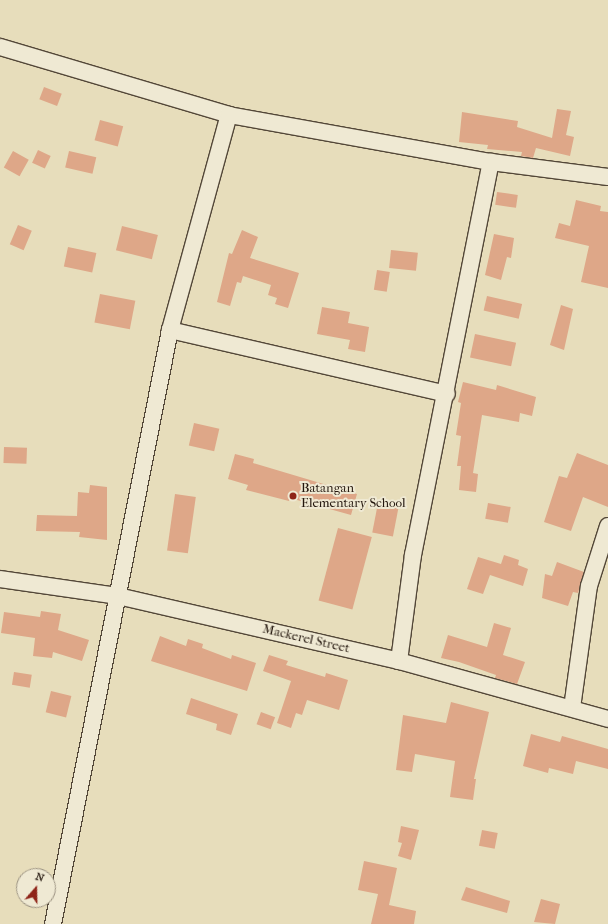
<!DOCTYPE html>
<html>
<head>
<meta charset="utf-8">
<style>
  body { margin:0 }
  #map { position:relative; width:608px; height:924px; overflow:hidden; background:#e7ddbb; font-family:"IM FELL French Canon",serif }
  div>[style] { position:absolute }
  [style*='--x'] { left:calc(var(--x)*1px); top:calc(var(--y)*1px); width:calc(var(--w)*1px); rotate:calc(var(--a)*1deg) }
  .building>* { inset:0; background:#dea788; transform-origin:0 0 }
  .roads { filter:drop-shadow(1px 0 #534738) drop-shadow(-1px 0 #534738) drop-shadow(0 1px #534738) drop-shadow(0 -1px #534738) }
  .street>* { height:16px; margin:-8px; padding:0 8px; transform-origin:8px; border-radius:8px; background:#efe9d3 }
  .dots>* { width:11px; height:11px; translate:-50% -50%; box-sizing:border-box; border:2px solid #efe9d3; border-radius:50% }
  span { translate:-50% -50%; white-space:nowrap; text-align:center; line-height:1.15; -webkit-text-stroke:4px #efe9d3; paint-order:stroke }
  .poi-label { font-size:13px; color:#22150c }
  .left { translate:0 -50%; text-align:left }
  .street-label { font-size:13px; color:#22150c }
  .north { position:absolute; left:16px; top:868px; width:40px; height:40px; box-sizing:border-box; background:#efe9d3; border:1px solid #9d9483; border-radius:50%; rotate:20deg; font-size:11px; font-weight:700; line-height:16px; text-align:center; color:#22150c }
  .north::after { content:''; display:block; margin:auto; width:14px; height:18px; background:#8f2418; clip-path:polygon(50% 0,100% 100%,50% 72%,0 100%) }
</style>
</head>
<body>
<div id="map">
  <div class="building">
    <i style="left:44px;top:87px;width:19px;height:13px;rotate:21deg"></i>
    <i style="clip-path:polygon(557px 109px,571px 111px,566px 135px,574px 137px,570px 156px,536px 148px,533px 158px,521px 156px,522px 152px,487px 149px,488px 145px,459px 142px,462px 112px,518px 121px,517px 127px,552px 138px)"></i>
    <i style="left:100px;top:120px;width:24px;height:21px;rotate:15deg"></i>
    <i style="left:38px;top:150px;width:14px;height:14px;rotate:25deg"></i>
    <i style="left:13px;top:151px;width:18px;height:19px;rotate:29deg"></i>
    <i style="left:69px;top:151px;width:28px;height:17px;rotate:13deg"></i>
    <i style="left:497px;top:192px;width:21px;height:13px;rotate:8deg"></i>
    <i style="clip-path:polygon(576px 200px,601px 206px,600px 211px,608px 212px,608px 288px,581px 282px,589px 246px,555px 238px,559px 223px,570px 226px)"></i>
    <i style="left:18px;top:225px;width:15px;height:21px;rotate:23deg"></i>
    <i style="left:122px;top:226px;width:37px;height:25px;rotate:14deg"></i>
    <i style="clip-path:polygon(242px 230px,258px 237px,250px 258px,299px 273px,288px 308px,275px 304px,277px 298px,268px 295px,271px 285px,243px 276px,241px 283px,237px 282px,230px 306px,217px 302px,229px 253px,232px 254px)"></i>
    <i style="clip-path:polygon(494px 234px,514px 238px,511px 258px,507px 257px,501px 280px,485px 275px)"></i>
    <i style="left:68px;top:247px;width:29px;height:20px;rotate:12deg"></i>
    <i style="left:391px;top:250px;width:27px;height:18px;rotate:6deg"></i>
    <i style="left:377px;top:270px;width:13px;height:20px;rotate:9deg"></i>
    <i style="left:100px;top:294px;width:36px;height:29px;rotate:11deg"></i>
    <i style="left:487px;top:296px;width:36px;height:15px;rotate:13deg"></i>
    <i style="clip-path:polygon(561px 305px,573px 309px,564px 350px,550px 345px)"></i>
    <i style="clip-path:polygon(322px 307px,350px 312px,348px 323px,369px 327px,365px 352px,348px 349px,350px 340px,317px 334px)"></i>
    <i style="left:475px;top:334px;width:42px;height:24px;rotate:12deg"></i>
    <i style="clip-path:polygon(463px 382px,496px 390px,497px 385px,536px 397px,532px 416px,520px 413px,519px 422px,482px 415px,473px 473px,478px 474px,476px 492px,459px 490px,461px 466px,457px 466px,461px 436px,456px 435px,461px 403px,458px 402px)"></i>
    <i style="left:194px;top:423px;width:26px;height:23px;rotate:13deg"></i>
    <i style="left:4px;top:447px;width:23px;height:16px;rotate:2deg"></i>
    <i style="clip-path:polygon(577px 453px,608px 465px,608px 507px,583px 497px,571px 531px,544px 522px,559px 476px,567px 478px)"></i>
    <i style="clip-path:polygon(235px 454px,254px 459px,253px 463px,357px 494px,351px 515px,290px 498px,289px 501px,246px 490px,248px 485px,228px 479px)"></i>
    <i style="clip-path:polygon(90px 485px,107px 487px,107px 540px,79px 537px,80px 532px,36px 531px,37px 515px,77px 516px,78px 492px,89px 493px)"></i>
    <i style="left:175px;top:494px;width:21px;height:57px;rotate:8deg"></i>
    <i style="left:378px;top:503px;width:21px;height:30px;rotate:11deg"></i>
    <i style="left:488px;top:503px;width:23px;height:16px;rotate:10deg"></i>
    <i style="left:338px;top:528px;width:35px;height:75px;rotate:15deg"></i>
    <i style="clip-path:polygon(504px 555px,519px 560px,518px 565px,528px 569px,523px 586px,490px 575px,483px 594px,467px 589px,478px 557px,501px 564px)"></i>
    <i style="clip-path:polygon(557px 562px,584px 572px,578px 593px,573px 592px,568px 606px,542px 598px,545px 574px,552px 576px)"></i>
    <i style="clip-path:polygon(41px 611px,61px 614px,58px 630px,89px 640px,82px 661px,53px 652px,52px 658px,33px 656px,35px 638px,1px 633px,4px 612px,40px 617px)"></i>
    <i style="clip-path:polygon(494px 623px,511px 628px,503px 655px,525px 662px,517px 684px,495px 678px,496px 675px,459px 662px,441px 658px,448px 635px,487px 647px)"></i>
    <i style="clip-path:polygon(160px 636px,186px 646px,188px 639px,203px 644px,202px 648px,231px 659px,232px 655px,256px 663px,247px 691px,151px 661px)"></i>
    <i style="clip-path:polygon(269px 655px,288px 661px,286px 665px,325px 677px,326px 673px,348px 680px,339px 710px,307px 700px,302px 715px,296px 713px,291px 728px,277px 723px,291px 681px,263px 671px)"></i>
    <i style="left:14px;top:672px;width:18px;height:13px;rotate:9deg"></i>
    <i style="left:51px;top:691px;width:21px;height:22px;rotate:14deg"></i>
    <i style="clip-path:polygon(191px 698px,238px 714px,231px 735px,216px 730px,217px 724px,186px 714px)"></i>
    <i style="clip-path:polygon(451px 702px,489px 712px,474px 779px,476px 779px,473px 800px,450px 797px,455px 761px,415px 754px,412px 772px,396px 770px,403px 715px,446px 723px)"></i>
    <i style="left:261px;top:712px;width:15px;height:13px;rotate:20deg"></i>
    <i style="clip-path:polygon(531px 734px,560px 742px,562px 736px,608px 749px,608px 769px,576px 761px,573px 774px,549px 768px,548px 773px,523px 766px)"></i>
    <i style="clip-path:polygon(401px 826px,419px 830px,411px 860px,398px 856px,402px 843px,398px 842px)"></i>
    <i style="left:482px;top:830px;width:16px;height:16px;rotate:11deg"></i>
    <i style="clip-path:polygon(364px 861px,397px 868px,389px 905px,416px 911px,414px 924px,371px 924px,378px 894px,358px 890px)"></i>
    <i style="clip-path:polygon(466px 887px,510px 901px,507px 913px,461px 900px)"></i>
    <i style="clip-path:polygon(541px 899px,560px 904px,555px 924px,534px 922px)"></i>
  </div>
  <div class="roads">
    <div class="street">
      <i style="--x:0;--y:47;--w:239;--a:16.5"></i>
      <i style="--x:170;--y:330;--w:284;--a:13"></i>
      <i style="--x:0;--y:579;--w:119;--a:8.2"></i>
      <i style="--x:118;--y:596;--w:288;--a:13"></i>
      <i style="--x:399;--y:661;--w:217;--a:15.5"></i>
      <i style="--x:399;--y:661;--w:107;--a:-82.5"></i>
      <i style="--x:413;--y:555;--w:401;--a:-78.8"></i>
      <i style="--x:572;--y:708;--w:123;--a:-82.1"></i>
      <i style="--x:589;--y:586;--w:63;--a:-72.4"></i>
      <i style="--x:53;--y:924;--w:605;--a:-78.86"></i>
      <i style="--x:170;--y:330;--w:223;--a:-74.7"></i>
      <i style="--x:229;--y:115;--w:266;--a:10.2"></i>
      <i style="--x:491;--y:162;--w:118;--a:7.3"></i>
    </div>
  </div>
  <div class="dots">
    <i style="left:293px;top:496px;background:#8f2418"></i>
  </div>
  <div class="poi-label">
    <span class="left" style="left:301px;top:496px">Batangan<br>Elementary School</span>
  </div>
  <div class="street-label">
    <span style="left:306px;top:639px;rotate:13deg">Mackerel Street</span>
  </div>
  <div class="north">N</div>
</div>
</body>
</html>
